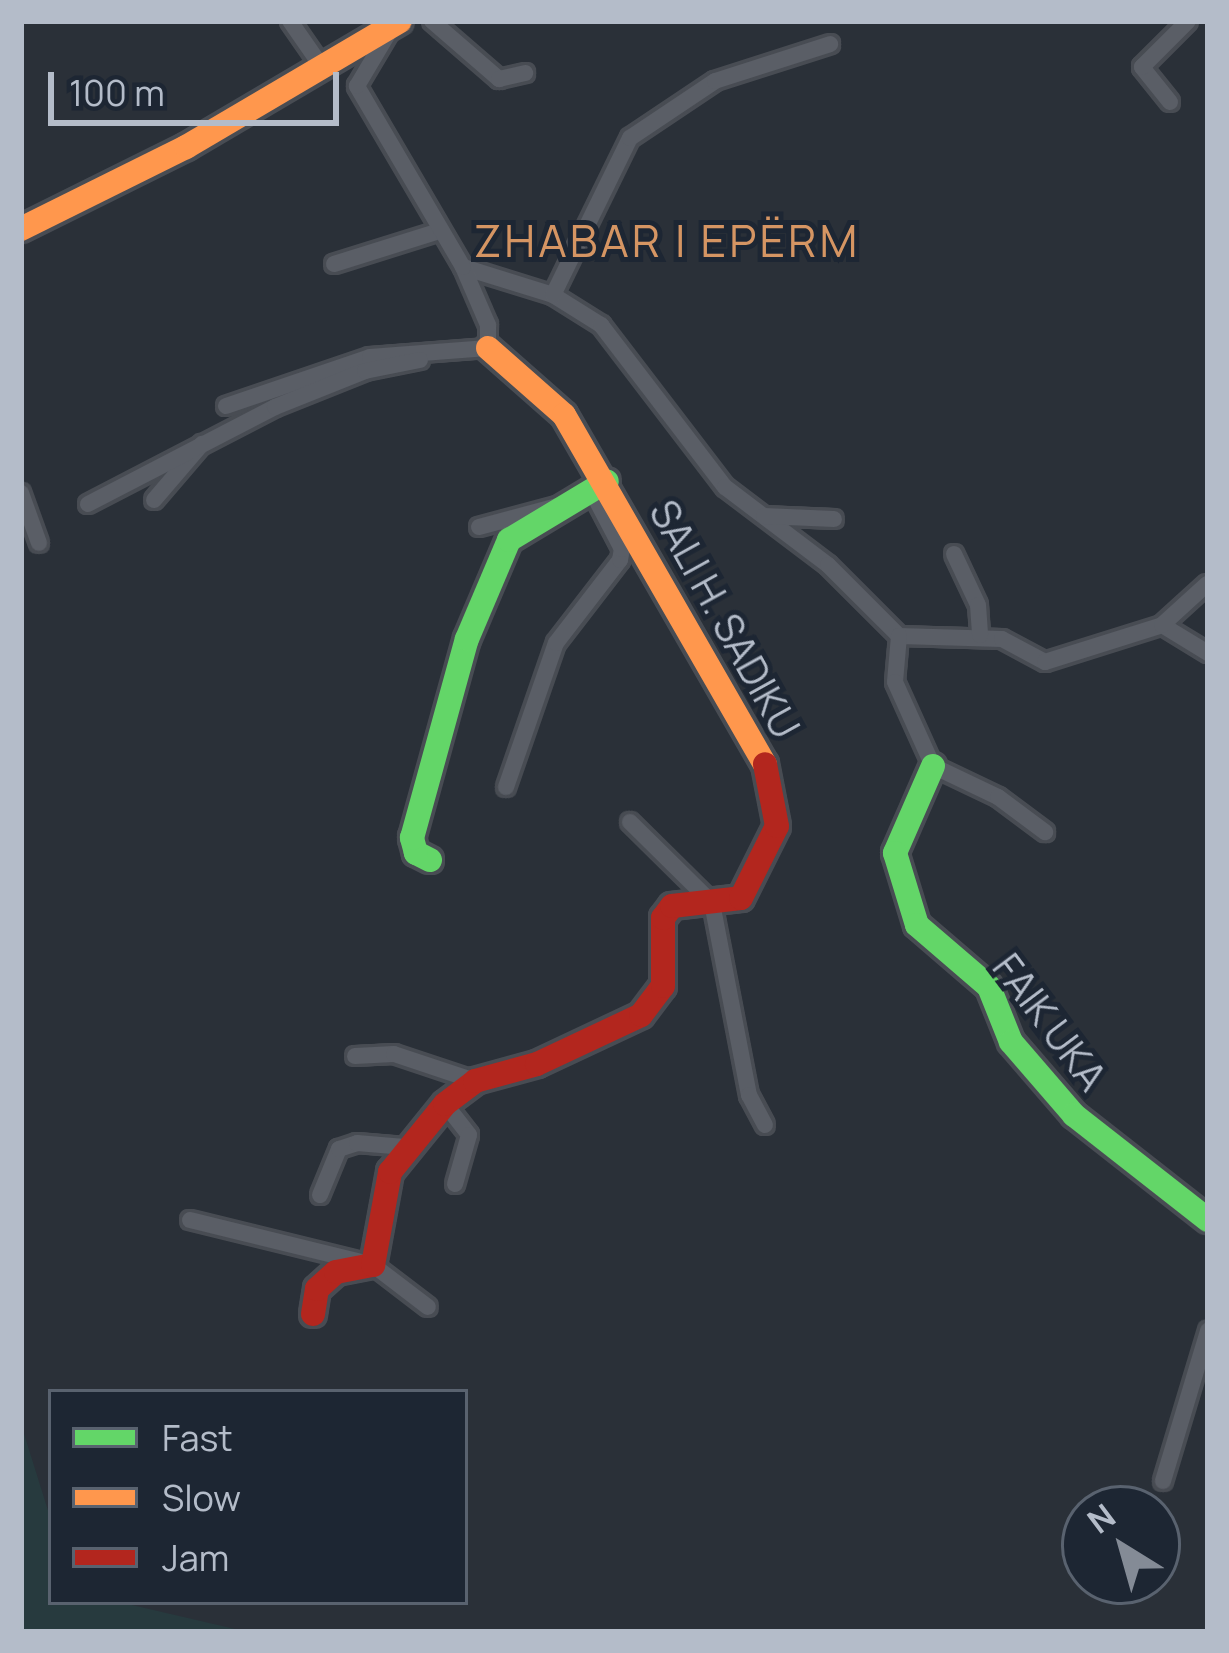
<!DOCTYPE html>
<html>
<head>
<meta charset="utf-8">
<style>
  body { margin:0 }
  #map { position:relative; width:1229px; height:1653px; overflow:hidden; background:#2a3038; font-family:Manrope,sans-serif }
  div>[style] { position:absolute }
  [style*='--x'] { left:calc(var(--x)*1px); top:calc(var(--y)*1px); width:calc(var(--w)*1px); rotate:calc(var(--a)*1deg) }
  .green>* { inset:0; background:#273a3e }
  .roads { filter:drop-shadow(3px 0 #484c53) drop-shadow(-3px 0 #484c53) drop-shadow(0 3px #484c53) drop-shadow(0 -3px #484c53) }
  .street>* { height:16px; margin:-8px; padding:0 8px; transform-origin:8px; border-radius:8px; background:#5a5e66 }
  .fast>* { height:24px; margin:-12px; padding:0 12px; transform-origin:12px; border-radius:12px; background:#63d668 }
  .slow>* { height:24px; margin:-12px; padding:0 12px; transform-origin:12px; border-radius:12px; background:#ff974d }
  .jam>* { height:24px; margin:-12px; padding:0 12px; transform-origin:12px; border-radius:12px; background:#b3261e }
  span { translate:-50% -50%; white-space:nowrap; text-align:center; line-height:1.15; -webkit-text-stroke:10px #1d2633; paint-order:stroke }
  .street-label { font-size:39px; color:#b4bcc9 }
  .quarter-label { font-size:45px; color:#d59563; letter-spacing:3px }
  .frame { position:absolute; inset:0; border:24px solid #b4bcc9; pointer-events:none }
  .legend { position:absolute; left:48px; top:1389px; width:420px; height:216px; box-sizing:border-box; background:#1d2633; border:3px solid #59626f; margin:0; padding:15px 21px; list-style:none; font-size:36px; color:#b4bcc9 }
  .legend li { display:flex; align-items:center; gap:24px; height:60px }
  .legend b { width:60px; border:3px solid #59626f }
  .north { position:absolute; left:1061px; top:1485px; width:120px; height:120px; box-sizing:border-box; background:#1d2633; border:3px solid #59626f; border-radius:50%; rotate:323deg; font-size:33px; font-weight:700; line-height:48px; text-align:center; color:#b4bcc9 }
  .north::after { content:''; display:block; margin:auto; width:42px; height:54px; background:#848b96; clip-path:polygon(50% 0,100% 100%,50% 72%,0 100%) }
  .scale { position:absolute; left:48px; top:72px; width:291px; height:54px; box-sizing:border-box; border:6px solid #b4bcc9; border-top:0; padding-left:15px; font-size:36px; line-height:42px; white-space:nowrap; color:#b4bcc9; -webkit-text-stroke:9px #1d2633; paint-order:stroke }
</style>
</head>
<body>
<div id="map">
  <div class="green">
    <i style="clip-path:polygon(21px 1424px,51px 1520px,51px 1602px,119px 1602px,248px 1632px,21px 1632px)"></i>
  </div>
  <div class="roads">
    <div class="street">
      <i style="--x:290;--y:21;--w:56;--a:55.2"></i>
      <i style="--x:432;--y:21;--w:89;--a:40.9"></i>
      <i style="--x:499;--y:79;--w:27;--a:-13"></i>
      <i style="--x:1170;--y:102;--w:45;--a:-128.7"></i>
      <i style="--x:1142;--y:67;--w:65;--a:-45"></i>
      <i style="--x:334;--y:264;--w:110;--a:-17.4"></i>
      <i style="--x:463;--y:267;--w:94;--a:17.3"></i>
      <i style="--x:553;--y:295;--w:57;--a:32"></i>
      <i style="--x:601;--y:325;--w:204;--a:52.6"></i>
      <i style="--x:725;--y:487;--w:129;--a:37.1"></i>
      <i style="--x:828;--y:565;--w:100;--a:45"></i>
      <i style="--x:899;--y:636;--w:103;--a:1.7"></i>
      <i style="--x:1002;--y:639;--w:49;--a:28.1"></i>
      <i style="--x:1045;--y:662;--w:123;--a:-17.5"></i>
      <i style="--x:1162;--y:625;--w:54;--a:31.3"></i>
      <i style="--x:553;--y:295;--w:175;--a:-63.9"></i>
      <i style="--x:630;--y:138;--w:102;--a:-33.8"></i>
      <i style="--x:715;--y:81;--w:121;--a:-17.8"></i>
      <i style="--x:226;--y:406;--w:152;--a:-18.8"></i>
      <i style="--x:370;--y:357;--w:118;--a:-4.4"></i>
      <i style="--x:488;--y:348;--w:23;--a:-90"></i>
      <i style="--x:488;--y:325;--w:63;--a:-113.3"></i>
      <i style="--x:463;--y:267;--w:210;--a:-120.4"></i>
      <i style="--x:357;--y:86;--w:63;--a:-59.3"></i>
      <i style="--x:21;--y:493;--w:53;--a:70.2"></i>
      <i style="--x:154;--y:500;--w:74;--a:-49.4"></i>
      <i style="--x:88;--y:504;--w:211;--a:-27.4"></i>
      <i style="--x:275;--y:407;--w:97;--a:-21.8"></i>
      <i style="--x:365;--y:371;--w:56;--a:-11.3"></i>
      <i style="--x:764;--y:516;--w:70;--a:2.5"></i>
      <i style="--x:479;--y:527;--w:85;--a:-15"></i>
      <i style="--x:954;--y:554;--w:56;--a:64.8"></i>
      <i style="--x:978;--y:605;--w:30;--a:86"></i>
      <i style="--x:1162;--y:625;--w:61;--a:-42.3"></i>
      <i style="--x:899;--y:636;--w:46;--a:95"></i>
      <i style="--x:895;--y:682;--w:92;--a:65.7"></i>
      <i style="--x:933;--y:766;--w:72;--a:25.5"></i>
      <i style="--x:998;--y:797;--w:59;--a:36.7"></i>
      <i style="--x:506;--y:787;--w:152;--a:-70.9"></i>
      <i style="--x:556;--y:643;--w:105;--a:-52.4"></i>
      <i style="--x:620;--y:560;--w:11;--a:-80"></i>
      <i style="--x:622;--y:549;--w:67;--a:-117.7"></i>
      <i style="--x:630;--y:822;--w:115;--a:44.6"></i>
      <i style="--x:712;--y:903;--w:196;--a:79.1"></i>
      <i style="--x:749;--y:1095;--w:34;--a:62"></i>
      <i style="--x:355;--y:1056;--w:39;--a:-3"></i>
      <i style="--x:394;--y:1054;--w:85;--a:18.4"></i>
      <i style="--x:445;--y:1104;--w:39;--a:52"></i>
      <i style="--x:469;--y:1135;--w:51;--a:105.9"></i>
      <i style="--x:320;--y:1195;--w:50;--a:-67.6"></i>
      <i style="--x:339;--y:1149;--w:19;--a:-18"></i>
      <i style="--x:357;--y:1143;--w:48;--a:4.8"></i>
      <i style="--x:190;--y:1220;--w:188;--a:13.8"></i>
      <i style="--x:373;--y:1265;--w:69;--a:37.4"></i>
      <i style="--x:1163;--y:1481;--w:157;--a:-73.3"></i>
    </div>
    <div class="fast">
      <i style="--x:933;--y:766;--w:95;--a:113.6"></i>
      <i style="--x:895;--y:853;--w:75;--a:73"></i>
      <i style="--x:917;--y:925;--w:95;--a:40.7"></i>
      <i style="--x:989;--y:987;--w:59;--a:68.2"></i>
      <i style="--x:1011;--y:1042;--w:96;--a:49.2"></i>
      <i style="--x:1074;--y:1115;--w:170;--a:38.1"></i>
      <i style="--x:430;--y:860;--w:16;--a:-153"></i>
      <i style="--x:416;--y:853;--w:16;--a:-105"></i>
      <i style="--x:412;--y:838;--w:206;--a:-74.6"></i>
      <i style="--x:467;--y:639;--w:108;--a:-67"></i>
      <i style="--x:509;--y:540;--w:114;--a:-31"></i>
    </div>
    <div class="slow">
      <i style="--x:21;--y:229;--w:184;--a:-26.4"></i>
      <i style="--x:186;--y:147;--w:248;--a:-30.5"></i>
      <i style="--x:488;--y:348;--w:101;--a:41.4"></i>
      <i style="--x:564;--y:415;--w:403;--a:60.1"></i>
    </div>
    <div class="jam">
      <i style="--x:313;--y:1314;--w:25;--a:-81"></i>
      <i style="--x:317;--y:1289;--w:25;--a:-42"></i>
      <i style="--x:336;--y:1272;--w:38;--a:-11"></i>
      <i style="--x:373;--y:1265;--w:95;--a:-79.6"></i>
      <i style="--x:390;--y:1172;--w:87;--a:-51"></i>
      <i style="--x:445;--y:1104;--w:38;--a:-37"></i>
      <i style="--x:475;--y:1081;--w:64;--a:-15.3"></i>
      <i style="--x:537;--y:1064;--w:115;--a:-25.2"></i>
      <i style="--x:641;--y:1015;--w:36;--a:-53"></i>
      <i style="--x:663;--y:986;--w:68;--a:-90"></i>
      <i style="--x:663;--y:918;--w:15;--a:-53"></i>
      <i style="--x:672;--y:906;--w:69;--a:-6.6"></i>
      <i style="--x:741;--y:898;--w:80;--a:-63.4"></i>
      <i style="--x:777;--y:826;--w:63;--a:-101"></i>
    </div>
  </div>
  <div class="street-label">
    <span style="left:725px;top:619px;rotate:61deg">SALI H. SADIKU</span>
    <span style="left:1050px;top:1022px;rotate:53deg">FAIK UKA</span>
  </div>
  <div class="quarter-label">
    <span style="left:667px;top:241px">ZHABAR I EPËRM</span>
  </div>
  <div class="frame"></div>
  <ul class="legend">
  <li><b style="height:15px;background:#63d668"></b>Fast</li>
  <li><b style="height:15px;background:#ff974d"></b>Slow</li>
  <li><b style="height:15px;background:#b3261e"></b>Jam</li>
  </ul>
  <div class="north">N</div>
  <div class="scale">100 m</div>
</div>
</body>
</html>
